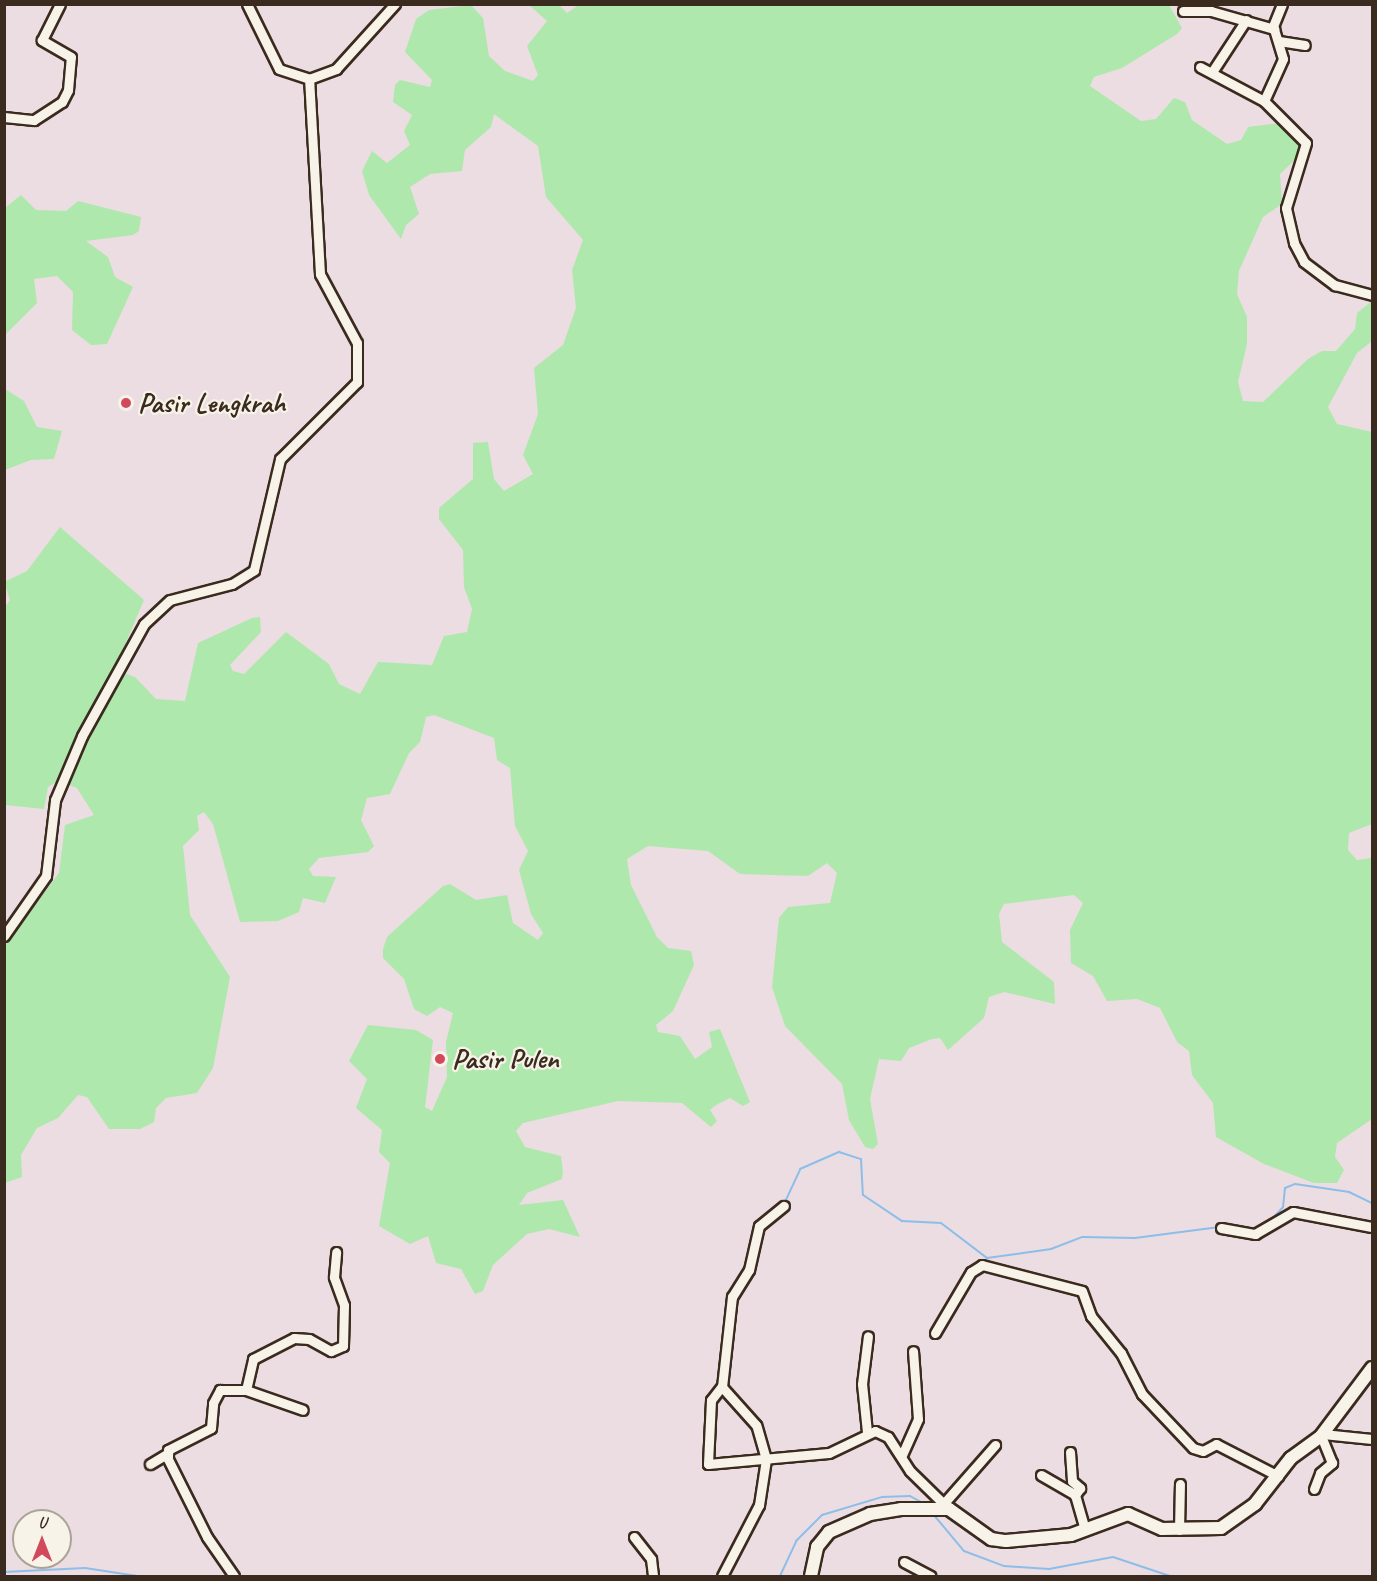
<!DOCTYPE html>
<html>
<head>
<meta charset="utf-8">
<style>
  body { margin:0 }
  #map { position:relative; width:1377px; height:1581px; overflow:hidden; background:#ebdde2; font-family:Caveat,sans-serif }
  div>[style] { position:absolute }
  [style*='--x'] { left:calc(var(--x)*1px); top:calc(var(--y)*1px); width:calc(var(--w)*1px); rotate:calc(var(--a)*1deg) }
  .green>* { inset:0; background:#afe8ac }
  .stream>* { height:2px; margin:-1px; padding:0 1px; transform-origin:1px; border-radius:1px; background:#8dbee9 }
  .roads { filter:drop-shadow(2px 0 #3b2a1e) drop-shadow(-2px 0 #3b2a1e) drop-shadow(0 2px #3b2a1e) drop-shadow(0 -2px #3b2a1e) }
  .minor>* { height:9px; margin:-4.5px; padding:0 4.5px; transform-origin:4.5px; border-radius:4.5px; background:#f7f3e8 }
  .tertiary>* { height:12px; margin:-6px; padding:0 6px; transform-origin:6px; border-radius:6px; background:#f7f3e8 }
  .dots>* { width:16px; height:16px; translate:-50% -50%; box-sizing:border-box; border:3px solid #f7f3e8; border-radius:50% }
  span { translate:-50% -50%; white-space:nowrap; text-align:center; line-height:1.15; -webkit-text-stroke:4.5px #f7f3e8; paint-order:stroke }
  .poi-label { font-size:28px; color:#3b2a1e; font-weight:700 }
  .left { translate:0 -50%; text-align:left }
  .frame { position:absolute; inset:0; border:6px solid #3b2a1e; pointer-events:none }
  .north { position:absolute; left:12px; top:1509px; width:60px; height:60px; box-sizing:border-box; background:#f7f3e8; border:2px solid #aca397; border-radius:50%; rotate:0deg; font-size:16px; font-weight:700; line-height:24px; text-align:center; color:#3b2a1e }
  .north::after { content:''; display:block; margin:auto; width:21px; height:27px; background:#d1495b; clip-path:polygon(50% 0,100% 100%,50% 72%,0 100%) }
</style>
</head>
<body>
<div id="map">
  <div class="green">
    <i style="clip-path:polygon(580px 4px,1169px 5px,1182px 28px,1177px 34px,1122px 68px,1094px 77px,1090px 86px,1141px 121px,1156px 119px,1174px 98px,1185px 102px,1192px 120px,1227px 144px,1241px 140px,1248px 127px,1281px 123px,1302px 142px,1301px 154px,1280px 174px,1282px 204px,1263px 217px,1239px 271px,1237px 294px,1247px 317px,1247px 344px,1238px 382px,1243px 401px,1263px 402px,1308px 359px,1322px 351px,1336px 351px,1355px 329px,1357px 313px,1372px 301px,1372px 341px,1357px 353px,1328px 407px,1337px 424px,1372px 432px,1372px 824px,1349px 833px,1348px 850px,1357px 860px,1372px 858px,1372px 1119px,1337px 1143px,1335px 1157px,1344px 1170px,1337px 1183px,1314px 1183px,1264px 1164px,1216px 1137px,1213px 1103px,1192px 1075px,1189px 1051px,1177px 1042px,1160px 1008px,1137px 999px,1107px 1001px,1093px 976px,1071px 963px,1070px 930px,1083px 903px,1074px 895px,1004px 904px,999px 914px,1002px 942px,1054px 982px,1055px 1004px,1004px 992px,989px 997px,984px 1018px,948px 1050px,940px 1038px,932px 1039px,909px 1048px,901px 1061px,879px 1059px,870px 1099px,878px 1144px,873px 1149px,865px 1147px,849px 1120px,842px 1084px,785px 1026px,772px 987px,779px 918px,788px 907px,830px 903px,837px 873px,827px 863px,808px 876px,740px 874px,708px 851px,648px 846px,627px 859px,631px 885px,657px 937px,668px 948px,691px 951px,694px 965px,673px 1011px,656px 1025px,658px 1032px,680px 1036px,695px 1059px,712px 1047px,709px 1032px,720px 1029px,750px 1102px,743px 1106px,730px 1098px,716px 1105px,710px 1110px,717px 1121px,711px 1127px,682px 1103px,618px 1101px,523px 1123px,516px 1131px,525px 1147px,561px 1156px,563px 1172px,562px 1179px,527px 1193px,519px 1205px,563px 1200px,580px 1237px,549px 1229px,527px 1234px,493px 1265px,483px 1291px,475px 1294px,461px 1269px,436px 1263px,428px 1236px,410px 1244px,379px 1226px,390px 1163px,379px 1152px,382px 1130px,356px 1108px,367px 1079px,349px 1061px,368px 1025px,416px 1030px,433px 1040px,425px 1107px,432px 1111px,447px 1077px,446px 1042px,453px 1013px,440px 1007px,427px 1016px,414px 1009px,404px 979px,383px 958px,383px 949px,387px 937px,443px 886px,450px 884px,476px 900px,507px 895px,513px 923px,538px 940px,543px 933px,531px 914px,519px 870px,528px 851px,515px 826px,510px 768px,497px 760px,494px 738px,434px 715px,426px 717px,420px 742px,409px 753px,390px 794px,367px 798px,361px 820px,374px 846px,368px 852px,319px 858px,309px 869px,313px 876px,336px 877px,325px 903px,303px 898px,299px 912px,278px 921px,240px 922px,213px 824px,204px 812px,197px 816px,199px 830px,183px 846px,190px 915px,230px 977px,213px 1068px,197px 1093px,166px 1098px,156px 1108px,154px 1122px,140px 1129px,109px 1129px,87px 1097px,78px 1095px,58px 1118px,37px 1128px,21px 1155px,22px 1177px,5px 1183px,5px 945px,59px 873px,65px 825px,94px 815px,77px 788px,58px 781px,48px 787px,44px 809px,5px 805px,4px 608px,10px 600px,4px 582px,27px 571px,60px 527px,144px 600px,114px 670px,135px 677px,156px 699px,185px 701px,198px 643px,252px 618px,260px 617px,261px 632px,230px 665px,233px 671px,244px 674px,286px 632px,329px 664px,339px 684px,360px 694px,378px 662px,432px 665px,444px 636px,467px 632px,472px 609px,464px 587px,463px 550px,439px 519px,439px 508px,473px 479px,473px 443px,488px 442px,494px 479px,504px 491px,533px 474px,523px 455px,538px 414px,534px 368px,563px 345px,576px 308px,572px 270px,583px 240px,546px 197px,538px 146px,494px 114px,491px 127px,465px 150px,462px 171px,430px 174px,410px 187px,419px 214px,406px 225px,401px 239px,369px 195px,362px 171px,372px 151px,387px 163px,410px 145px,404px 131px,412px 115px,393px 102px,395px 85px,400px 80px,430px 87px,432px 80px,405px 52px,416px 19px,429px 10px,471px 5px,483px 18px,489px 56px,505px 71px,533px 81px,538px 75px,527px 46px,547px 21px,529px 5px,559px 5px,567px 13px)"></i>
    <i style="clip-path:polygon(21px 195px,36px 210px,66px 211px,78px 201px,141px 217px,139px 231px,133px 235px,86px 241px,108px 257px,115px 277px,133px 287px,107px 344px,91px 345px,72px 330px,73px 292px,57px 276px,34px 279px,37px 303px,5px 335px,5px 208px)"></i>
    <i style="clip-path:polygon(5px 389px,24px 401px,37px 427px,62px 431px,54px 459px,31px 460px,5px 470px)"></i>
  </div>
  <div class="stream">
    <i style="--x:784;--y:1204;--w:38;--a:-65"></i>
    <i style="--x:800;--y:1169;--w:43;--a:-23.6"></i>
    <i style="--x:839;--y:1152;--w:23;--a:18"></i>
    <i style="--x:861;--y:1159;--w:36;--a:87"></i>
    <i style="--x:863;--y:1195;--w:47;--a:33.7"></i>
    <i style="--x:902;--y:1221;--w:39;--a:3"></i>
    <i style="--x:941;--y:1223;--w:58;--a:37.3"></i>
    <i style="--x:987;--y:1258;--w:65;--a:-8"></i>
    <i style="--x:1051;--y:1249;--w:33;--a:-21"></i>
    <i style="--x:1082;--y:1237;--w:53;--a:1.1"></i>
    <i style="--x:1135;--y:1238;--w:85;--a:-7.5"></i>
    <i style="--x:1272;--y:1219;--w:16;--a:-47"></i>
    <i style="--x:1283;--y:1207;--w:19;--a:-84"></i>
    <i style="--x:1285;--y:1188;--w:11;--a:-22"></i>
    <i style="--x:1295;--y:1184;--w:55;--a:8.4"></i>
    <i style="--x:1349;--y:1192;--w:25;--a:26"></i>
    <i style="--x:933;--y:1514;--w:48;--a:50"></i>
    <i style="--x:964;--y:1551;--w:43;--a:20.6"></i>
    <i style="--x:1004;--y:1566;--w:45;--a:3.8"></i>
    <i style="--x:1049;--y:1569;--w:65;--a:-10.6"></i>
    <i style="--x:1113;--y:1557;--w:60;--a:18.4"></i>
    <i style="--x:4;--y:1572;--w:81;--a:-2.8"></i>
    <i style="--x:85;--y:1568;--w:53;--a:8.7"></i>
    <i style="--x:780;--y:1576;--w:38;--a:-65"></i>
    <i style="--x:796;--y:1541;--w:37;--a:-45"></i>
    <i style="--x:822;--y:1515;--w:63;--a:-16.7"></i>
    <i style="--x:882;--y:1497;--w:28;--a:-2"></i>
    <i style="--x:910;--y:1496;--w:18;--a:29"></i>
  </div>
  <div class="roads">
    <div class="minor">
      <i style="--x:247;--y:4;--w:72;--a:63.8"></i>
      <i style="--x:279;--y:69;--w:32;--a:18"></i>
      <i style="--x:309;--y:79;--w:29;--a:-20"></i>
      <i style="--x:336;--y:69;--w:88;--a:-47.8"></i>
      <i style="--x:1282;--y:4;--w:24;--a:112"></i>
      <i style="--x:1273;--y:26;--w:34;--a:73"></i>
      <i style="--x:1283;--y:59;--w:46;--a:114.3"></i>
      <i style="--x:1264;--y:101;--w:59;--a:45"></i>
      <i style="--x:1306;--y:143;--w:68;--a:107.1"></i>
      <i style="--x:1286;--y:208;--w:36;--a:77"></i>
      <i style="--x:1294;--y:243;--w:21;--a:62"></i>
      <i style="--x:1304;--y:262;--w:39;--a:37"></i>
      <i style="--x:1335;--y:285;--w:38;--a:15"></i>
      <i style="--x:1183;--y:11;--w:28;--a:0"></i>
      <i style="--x:1211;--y:11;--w:66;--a:15.9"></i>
      <i style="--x:1279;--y:41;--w:26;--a:9"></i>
      <i style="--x:1200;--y:67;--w:72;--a:28"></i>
      <i style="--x:1212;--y:72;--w:62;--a:-56.8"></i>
      <i style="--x:4;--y:117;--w:30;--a:6"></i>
      <i style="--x:34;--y:120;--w:33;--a:-33"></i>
      <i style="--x:62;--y:102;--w:13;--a:-63"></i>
      <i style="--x:68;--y:90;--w:33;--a:-85"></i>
      <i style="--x:71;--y:57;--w:34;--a:-150"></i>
      <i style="--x:42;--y:40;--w:40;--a:-63.4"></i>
      <i style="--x:4;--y:936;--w:73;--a:-55"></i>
      <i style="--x:46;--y:876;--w:77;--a:-83.2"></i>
      <i style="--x:55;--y:800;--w:69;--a:-67.1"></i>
      <i style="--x:82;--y:736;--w:128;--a:-61"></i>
      <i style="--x:144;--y:624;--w:35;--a:-43"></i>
      <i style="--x:170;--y:600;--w:64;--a:-14.5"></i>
      <i style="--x:232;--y:584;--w:26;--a:-32"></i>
      <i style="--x:254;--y:570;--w:114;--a:-76.8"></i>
      <i style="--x:280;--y:459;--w:109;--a:-45"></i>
      <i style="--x:357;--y:382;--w:39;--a:-90"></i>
      <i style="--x:357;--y:343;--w:78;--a:-118.2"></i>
      <i style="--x:320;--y:274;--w:195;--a:-93.2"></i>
      <i style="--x:1221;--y:1228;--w:35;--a:10"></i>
      <i style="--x:1255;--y:1234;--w:44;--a:-30.1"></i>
      <i style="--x:1293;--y:1212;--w:80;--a:10.8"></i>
      <i style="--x:935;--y:1333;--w:71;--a:-59.5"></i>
      <i style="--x:971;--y:1272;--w:13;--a:-32"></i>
      <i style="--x:982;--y:1265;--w:103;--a:14.6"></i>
      <i style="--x:1082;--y:1291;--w:27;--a:70"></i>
      <i style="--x:1091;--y:1316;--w:48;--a:51"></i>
      <i style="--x:1121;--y:1353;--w:46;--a:62.9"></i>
      <i style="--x:1142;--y:1394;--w:74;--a:46.6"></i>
      <i style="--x:1193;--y:1448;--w:10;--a:17"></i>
      <i style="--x:1203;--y:1451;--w:15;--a:-28"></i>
      <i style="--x:1216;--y:1444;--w:70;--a:27.3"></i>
      <i style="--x:722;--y:1386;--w:18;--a:128"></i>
      <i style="--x:711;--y:1400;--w:64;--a:92.7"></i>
      <i style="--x:708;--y:1464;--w:121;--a:-5.2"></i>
      <i style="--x:829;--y:1453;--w:51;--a:-25.6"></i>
      <i style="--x:875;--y:1431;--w:14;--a:25"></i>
      <i style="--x:888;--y:1437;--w:40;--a:57.1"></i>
      <i style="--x:910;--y:1471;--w:54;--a:44.3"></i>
      <i style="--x:246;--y:1390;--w:32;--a:-77"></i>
      <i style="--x:253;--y:1359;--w:46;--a:-27.1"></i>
      <i style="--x:294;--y:1338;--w:15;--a:4"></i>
      <i style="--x:309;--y:1339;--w:25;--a:29"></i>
      <i style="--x:331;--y:1351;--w:13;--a:-23"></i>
      <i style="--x:343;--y:1346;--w:41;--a:-88.6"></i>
      <i style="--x:344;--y:1305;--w:30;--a:-110"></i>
      <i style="--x:334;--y:1277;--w:25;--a:-85"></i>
      <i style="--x:867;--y:1432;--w:48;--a:-95.9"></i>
      <i style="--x:862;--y:1384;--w:48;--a:-82.9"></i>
      <i style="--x:1323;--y:1434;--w:49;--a:5.8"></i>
      <i style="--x:1070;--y:1452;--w:29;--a:86"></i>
      <i style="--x:1072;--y:1481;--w:11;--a:41"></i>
      <i style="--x:1080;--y:1488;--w:9;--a:126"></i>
      <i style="--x:902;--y:1455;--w:39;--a:-66"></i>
      <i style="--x:918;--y:1419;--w:68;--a:-94.2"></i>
      <i style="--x:150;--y:1464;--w:21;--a:-31"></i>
      <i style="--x:1041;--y:1475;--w:39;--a:30"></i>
      <i style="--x:1075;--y:1495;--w:36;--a:74"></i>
      <i style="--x:1314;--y:1489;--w:17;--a:-69"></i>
      <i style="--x:1320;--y:1473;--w:16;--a:-40"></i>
      <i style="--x:1332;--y:1463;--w:29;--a:-112"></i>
      <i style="--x:945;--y:1502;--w:76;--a:-48.7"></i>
      <i style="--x:1179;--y:1530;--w:46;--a:-88.8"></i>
      <i style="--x:634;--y:1537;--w:28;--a:52"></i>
      <i style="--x:651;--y:1559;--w:17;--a:83"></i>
      <i style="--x:904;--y:1562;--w:30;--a:28"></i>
      <i style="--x:234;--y:1576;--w:47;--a:-124.7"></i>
      <i style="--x:207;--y:1537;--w:87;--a:-116.6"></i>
      <i style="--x:168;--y:1459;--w:9;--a:-90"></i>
      <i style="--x:168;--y:1450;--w:48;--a:-27.1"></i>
      <i style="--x:211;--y:1428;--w:25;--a:-85"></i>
      <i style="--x:213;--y:1403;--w:15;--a:-62"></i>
      <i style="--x:220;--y:1390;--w:26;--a:0"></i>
      <i style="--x:246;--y:1390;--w:60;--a:19.3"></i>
      <i style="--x:722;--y:1576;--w:80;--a:-62.5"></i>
      <i style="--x:759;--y:1505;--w:47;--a:-81.3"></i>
      <i style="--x:766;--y:1459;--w:35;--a:-106"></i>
      <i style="--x:756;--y:1425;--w:51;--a:-131.8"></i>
      <i style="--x:722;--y:1387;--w:91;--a:-83.7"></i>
      <i style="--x:732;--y:1297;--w:32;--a:-58"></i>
      <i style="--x:749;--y:1270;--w:45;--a:-77.2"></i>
      <i style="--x:759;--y:1226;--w:32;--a:-39"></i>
    </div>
    <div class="tertiary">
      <i style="--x:811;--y:1576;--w:30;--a:-78"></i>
      <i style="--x:817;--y:1547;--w:19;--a:-51"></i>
      <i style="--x:829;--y:1532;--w:45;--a:-23.7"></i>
      <i style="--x:870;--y:1514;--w:31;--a:-9"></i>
      <i style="--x:901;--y:1509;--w:48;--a:0"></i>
      <i style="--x:949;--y:1509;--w:52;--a:35.5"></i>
      <i style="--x:991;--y:1539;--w:15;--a:8"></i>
      <i style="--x:1006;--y:1541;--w:65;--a:-5.3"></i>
      <i style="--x:1071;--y:1535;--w:61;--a:-20.2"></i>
      <i style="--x:1128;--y:1514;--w:37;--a:24"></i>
      <i style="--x:1162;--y:1529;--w:59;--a:-1"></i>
      <i style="--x:1221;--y:1528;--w:42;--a:-35.2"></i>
      <i style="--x:1255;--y:1504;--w:58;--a:-52"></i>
      <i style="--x:1291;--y:1458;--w:37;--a:-36"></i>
      <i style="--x:1321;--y:1436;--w:85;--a:-53.1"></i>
    </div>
  </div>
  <div class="dots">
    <i style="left:126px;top:403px;background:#d1495b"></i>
    <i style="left:440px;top:1059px;background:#d1495b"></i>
  </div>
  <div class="poi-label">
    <span class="left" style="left:138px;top:403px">Pasir Lengkrah</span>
    <span class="left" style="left:452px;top:1059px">Pasir Pulen</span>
  </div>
  <div class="frame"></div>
  <div class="north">U</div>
</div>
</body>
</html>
